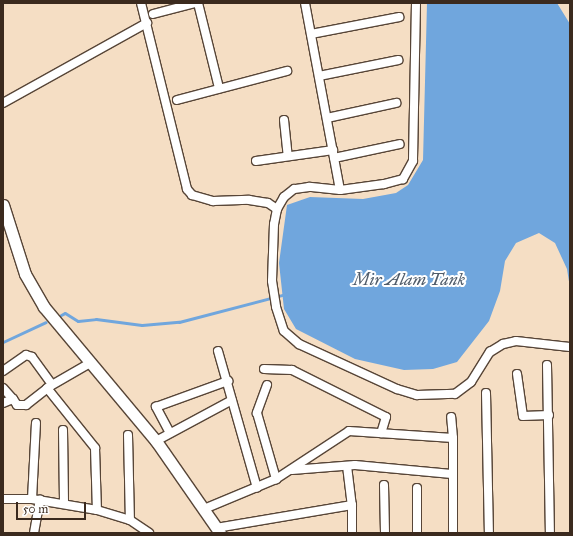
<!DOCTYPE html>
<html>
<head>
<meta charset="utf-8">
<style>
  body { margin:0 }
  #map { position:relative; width:573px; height:536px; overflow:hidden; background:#f5dec4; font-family:"IM FELL Great Primer",serif }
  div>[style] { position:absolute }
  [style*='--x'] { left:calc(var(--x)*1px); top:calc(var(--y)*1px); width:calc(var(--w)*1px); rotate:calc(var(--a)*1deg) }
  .water>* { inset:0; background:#70a6dd }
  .stream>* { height:3px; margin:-1.5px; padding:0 1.5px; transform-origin:1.5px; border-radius:1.5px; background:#70a6dd }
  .roads { filter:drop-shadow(1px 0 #574537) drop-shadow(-1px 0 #574537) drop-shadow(0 1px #574537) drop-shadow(0 -1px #574537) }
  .minor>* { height:8px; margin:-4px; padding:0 4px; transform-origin:4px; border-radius:4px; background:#fff }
  .secondary>* { height:11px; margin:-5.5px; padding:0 5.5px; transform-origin:5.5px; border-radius:5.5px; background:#fff }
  span { translate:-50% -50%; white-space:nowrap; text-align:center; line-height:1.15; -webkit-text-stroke:4px #fff; paint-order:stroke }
  .water-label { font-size:17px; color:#505c6a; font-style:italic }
  .frame { position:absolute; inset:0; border:4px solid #3b2a1e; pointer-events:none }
  .scale { position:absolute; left:16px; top:502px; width:70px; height:18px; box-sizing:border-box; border:2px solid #3b2a1e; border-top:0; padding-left:5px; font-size:12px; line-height:14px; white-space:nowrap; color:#3b2a1e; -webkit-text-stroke:3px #fff; paint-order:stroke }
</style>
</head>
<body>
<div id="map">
  <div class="water">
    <i style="clip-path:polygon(427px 3px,557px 3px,570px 24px,570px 288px,567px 269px,555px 243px,539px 233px,516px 243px,505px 261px,500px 291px,489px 321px,457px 362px,433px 369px,404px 370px,355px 359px,296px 329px,284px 309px,279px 263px,287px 205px,310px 197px,363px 199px,396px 193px,408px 185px,423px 160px)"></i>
  </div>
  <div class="stream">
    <i style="--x:61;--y:315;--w:4;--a:-27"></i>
    <i style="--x:65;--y:313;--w:15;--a:32"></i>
    <i style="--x:78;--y:321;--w:18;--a:-6"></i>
    <i style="--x:96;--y:319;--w:46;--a:7.4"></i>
    <i style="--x:142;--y:325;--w:37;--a:-5"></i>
    <i style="--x:179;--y:322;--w:111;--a:-14.7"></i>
    <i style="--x:3;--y:342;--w:47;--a:-24.9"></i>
  </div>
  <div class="roads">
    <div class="minor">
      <i style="--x:141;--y:3;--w:192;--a:76.1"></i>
      <i style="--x:187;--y:189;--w:8;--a:50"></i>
      <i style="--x:192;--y:195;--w:22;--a:16"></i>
      <i style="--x:213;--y:201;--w:36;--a:-2"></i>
      <i style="--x:249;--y:200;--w:19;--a:9"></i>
      <i style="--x:268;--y:203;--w:11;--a:34"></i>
      <i style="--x:198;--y:3;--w:88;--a:76.1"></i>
      <i style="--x:305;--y:3;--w:190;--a:79.4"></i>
      <i style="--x:416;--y:3;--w:158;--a:91.1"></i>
      <i style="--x:413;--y:161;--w:21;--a:119"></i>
      <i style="--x:403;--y:179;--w:20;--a:165"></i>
      <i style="--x:384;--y:184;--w:44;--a:172.2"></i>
      <i style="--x:340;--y:190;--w:31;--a:-174"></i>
      <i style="--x:309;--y:187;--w:15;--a:172"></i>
      <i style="--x:294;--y:189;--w:13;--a:141"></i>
      <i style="--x:284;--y:197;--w:14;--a:120"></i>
      <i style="--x:277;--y:209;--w:15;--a:101"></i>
      <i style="--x:274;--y:224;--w:57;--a:92"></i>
      <i style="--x:272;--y:281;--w:26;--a:81"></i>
      <i style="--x:276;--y:307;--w:25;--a:72"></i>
      <i style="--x:284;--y:331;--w:20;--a:41"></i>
      <i style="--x:299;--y:344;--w:108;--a:24.7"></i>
      <i style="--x:397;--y:389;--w:21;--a:17"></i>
      <i style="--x:417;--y:395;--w:38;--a:-2"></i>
      <i style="--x:455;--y:394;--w:20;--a:-37"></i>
      <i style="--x:471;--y:382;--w:36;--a:-58"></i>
      <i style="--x:490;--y:352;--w:15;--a:-32"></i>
      <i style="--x:503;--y:344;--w:13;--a:-13"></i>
      <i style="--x:516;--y:341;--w:54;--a:6.3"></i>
      <i style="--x:153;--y:14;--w:43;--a:-14.7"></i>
      <i style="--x:311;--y:34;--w:90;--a:-10.9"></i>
      <i style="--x:319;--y:76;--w:81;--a:-11.4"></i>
      <i style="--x:177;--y:100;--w:114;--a:-14.8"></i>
      <i style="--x:3;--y:103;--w:165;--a:-29.1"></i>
      <i style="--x:327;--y:118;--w:71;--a:-12.3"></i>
      <i style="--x:284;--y:120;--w:36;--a:84"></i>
      <i style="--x:334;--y:158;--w:67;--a:-12"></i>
      <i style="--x:256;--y:161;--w:78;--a:-8.1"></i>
      <i style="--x:218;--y:351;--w:142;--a:74.1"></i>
      <i style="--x:547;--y:365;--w:168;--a:89"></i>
      <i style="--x:264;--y:369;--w:28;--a:2"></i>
      <i style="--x:292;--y:370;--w:105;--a:26.6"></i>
      <i style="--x:386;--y:417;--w:17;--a:107"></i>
      <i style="--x:3;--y:371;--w:28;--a:-35"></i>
      <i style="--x:26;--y:355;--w:6;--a:18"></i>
      <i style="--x:32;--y:357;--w:34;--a:54"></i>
      <i style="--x:517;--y:374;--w:42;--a:81.9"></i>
      <i style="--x:523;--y:416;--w:26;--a:-2"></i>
      <i style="--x:267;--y:385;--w:30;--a:110"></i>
      <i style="--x:257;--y:413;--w:69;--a:73.9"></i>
      <i style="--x:3;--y:388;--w:15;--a:48"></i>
      <i style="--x:47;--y:388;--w:77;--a:51.3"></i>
      <i style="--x:95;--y:448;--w:62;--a:88.2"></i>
      <i style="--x:486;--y:393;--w:140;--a:88.8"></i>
      <i style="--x:3;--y:403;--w:11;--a:-22"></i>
      <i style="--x:13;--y:399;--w:7;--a:56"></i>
      <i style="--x:17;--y:405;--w:9;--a:0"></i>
      <i style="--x:26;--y:405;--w:33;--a:-38"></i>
      <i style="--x:52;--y:385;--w:44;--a:-30.1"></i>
      <i style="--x:63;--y:430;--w:73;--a:89.2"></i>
      <i style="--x:170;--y:433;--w:30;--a:-118"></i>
      <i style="--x:156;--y:407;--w:77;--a:-19.9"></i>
      <i style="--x:128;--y:435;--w:85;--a:88.7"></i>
      <i style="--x:453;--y:438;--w:95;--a:90"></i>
      <i style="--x:156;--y:441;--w:86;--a:-28.3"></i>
      <i style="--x:347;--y:466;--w:39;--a:83"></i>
      <i style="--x:352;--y:505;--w:28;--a:90"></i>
      <i style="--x:292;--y:470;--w:63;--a:-4.5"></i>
      <i style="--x:355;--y:465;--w:97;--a:5.3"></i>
      <i style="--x:384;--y:485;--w:48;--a:88.8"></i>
      <i style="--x:417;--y:488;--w:45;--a:90"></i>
      <i style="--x:3;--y:499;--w:29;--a:0"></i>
      <i style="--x:32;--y:499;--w:66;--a:9.6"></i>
      <i style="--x:97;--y:510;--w:34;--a:17"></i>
      <i style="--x:130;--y:520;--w:23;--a:34"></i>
      <i style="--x:32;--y:499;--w:76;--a:-87"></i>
      <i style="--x:204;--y:509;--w:78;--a:-22.6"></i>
      <i style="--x:276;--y:479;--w:87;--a:-33.3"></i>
      <i style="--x:349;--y:431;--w:104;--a:3.9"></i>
      <i style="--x:453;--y:438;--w:21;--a:-95"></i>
      <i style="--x:216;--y:528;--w:138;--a:-9.6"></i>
      <i style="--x:34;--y:533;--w:34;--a:-80"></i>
    </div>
    <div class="secondary">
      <i style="--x:3;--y:205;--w:72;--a:72.3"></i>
      <i style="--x:25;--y:274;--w:38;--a:60"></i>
      <i style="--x:44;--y:307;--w:175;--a:50.1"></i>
      <i style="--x:156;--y:441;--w:112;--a:55.2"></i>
    </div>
  </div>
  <div class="water-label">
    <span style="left:409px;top:280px">Mir Alam Tank</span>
  </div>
  <div class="frame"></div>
  <div class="scale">50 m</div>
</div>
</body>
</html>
